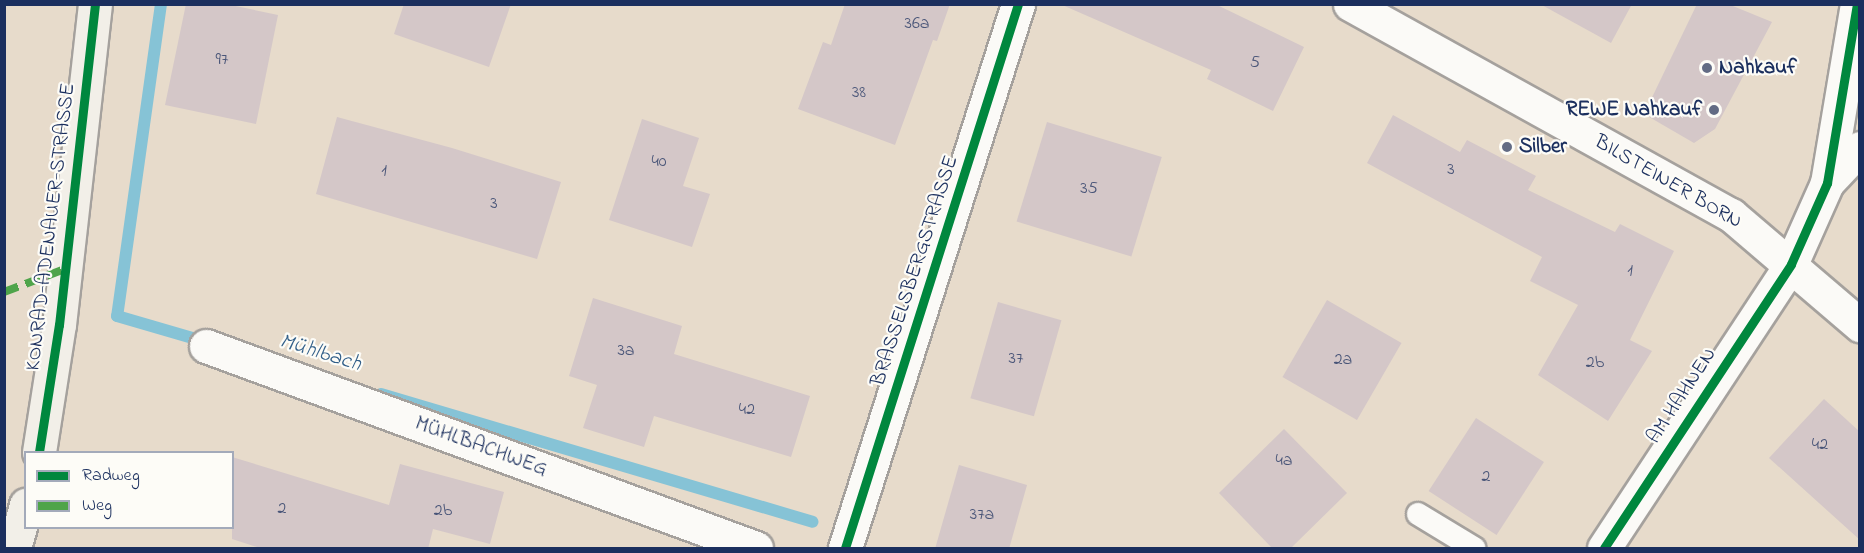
<!DOCTYPE html>
<html>
<head>
<meta charset="utf-8">
<style>
  body { margin:0 }
  #map { position:relative; width:1864px; height:553px; overflow:hidden; background:#e7dbcb; font-family:"Indie Flower",sans-serif }
  div>[style] { position:absolute }
  [style*='--x'] { left:calc(var(--x)*1px); top:calc(var(--y)*1px); width:calc(var(--w)*1px); rotate:calc(var(--a)*1deg) }
  .stream>* { height:12px; margin:-6px; padding:0 6px; transform-origin:6px; border-radius:6px; background:#86c3d6 }
  .building>* { inset:0; background:#d4c7c8; transform-origin:0 0 }
  .roads { filter:drop-shadow(2px 0 #a5a19d) drop-shadow(-2px 0 #a5a19d) drop-shadow(0 2px #a5a19d) drop-shadow(0 -2px #a5a19d) }
  .service>* { height:22px; margin:-11px; padding:0 11px; transform-origin:11px; border-radius:11px; background:#fbfaf7 }
  .minor>* { height:33px; margin:-16.5px; padding:0 16.5px; transform-origin:16.5px; border-radius:16.5px; background:#fbfaf7 }
  .tertiary>* { height:33px; margin:-16.5px; padding:0 16.5px; transform-origin:16.5px; border-radius:16.5px; background:#fbfaf7 }
  .secondary>* { height:33px; margin:-16.5px; padding:0 16.5px; transform-origin:16.5px; border-radius:16.5px; background:#f2efe8 }
  .quiet>* { height:8px; margin-top:-4px; transform-origin:0; background:repeating-linear-gradient(90deg,#4fa44a 0 15px,transparent 0 23px) }
  .cycleway>* { height:9px; margin:-4.5px; padding:0 4.5px; transform-origin:4.5px; border-radius:4.5px; background:#00873e }
  .dots>* { width:16px; height:16px; translate:-50% -50%; box-sizing:border-box; border:3px solid #fdfcf7; border-radius:50% }
  span { translate:-50% -50%; white-space:nowrap; text-align:center; line-height:1.15; -webkit-text-stroke:4.5px #fdfcf7; paint-order:stroke }
  .number-label { font-size:18px; color:#495578 }
  .number-label span { -webkit-text-stroke-width:0 }
  .poi-label { font-size:21px; color:#1b2f5e; font-weight:700 }
  .left { translate:0 -50%; text-align:left }
  .right { translate:-100% -50%; text-align:right }
  .street-label { font-size:21px; color:#1b2f5e }
  .water-label { font-size:22px; color:#325f89; font-style:italic }
  .frame { position:absolute; inset:0; border:6px solid #1b2f5e; pointer-events:none }
  .legend { position:absolute; left:24px; top:451px; width:210px; height:78px; box-sizing:border-box; background:#fdfcf7; border:2px solid #a3aaba; margin:0; padding:8px 10px; list-style:none; font-size:18px; color:#1b2f5e }
  .legend li { display:flex; align-items:center; gap:12px; height:30px }
  .legend b { width:30px; border:2px solid #a3aaba }
</style>
</head>
<body>
<div id="map">
  <div class="stream">
    <i style="--x:161;--y:4;--w:315;--a:98"></i>
    <i style="--x:117;--y:316;--w:93;--a:16.3"></i>
    <i style="--x:381;--y:394;--w:450;--a:16.5"></i>
  </div>
  <div class="building">
    <i style="clip-path:polygon(186px 4px,226px 4px,278px 15px,256px 124px,165px 105px)"></i>
    <i style="clip-path:polygon(404px 4px,511px 4px,489px 67px,394px 34px)"></i>
    <i style="clip-path:polygon(845px 4px,950px 4px,937px 41px,933px 40px,895px 145px,798px 109px,823px 42px,831px 45px)"></i>
    <i style="clip-path:polygon(1060px 4px,1215px 4px,1304px 47px,1273px 111px,1207px 79px,1211px 70px)"></i>
    <i style="clip-path:polygon(1540px 4px,1632px 4px,1611px 43px)"></i>
    <i style="clip-path:polygon(1697px 4px,1728px 4px,1772px 22px,1715px 129px,1694px 143px,1644px 114px)"></i>
    <i style="clip-path:polygon(1393px 115px,1460px 152px,1467px 140px,1536px 176px,1528px 190px,1615px 232px,1620px 224px,1674px 251px,1630px 340px,1652px 351px,1608px 421px,1538px 375px,1578px 305px,1530px 281px,1542px 257px,1367px 163px)"></i>
    <i style="clip-path:polygon(337px 117px,452px 148px,561px 182px,537px 259px,316px 194px)"></i>
    <i style="clip-path:polygon(642px 119px,699px 138px,683px 186px,710px 194px,692px 247px,609px 220px)"></i>
    <i style="left:1047px;top:122px;width:120px;height:104px;rotate:17deg"></i>
    <i style="clip-path:polygon(593px 298px,682px 326px,674px 354px,810px 396px,791px 457px,654px 416px,644px 447px,583px 428px,597px 385px,569px 376px)"></i>
    <i style="left:1327px;top:300px;width:86px;height:89px;rotate:30deg"></i>
    <i style="left:998px;top:302px;width:66px;height:100px;rotate:16deg"></i>
    <i style="clip-path:polygon(1824px 399px,1860px 432px,1860px 540px,1769px 458px)"></i>
    <i style="left:1476px;top:418px;width:81px;height:87px;rotate:33deg"></i>
    <i style="clip-path:polygon(1284px 429px,1347px 493px,1290px 549px,1273px 549px,1219px 493px)"></i>
    <i style="clip-path:polygon(232px 457px,389px 505px,400px 464px,504px 492px,490px 544px,433px 529px,428px 549px,263px 549px,232px 539px)"></i>
    <i style="clip-path:polygon(959px 465px,1027px 485px,1009px 549px,935px 549px)"></i>
  </div>
  <div class="roads">
    <div class="service">
      <i style="--x:1418;--y:514;--w:66;--a:31.3"></i>
    </div>
    <div class="minor">
      <i style="--x:1827;--y:183;--w:48;--a:-46.7"></i>
      <i style="--x:206;--y:346;--w:586;--a:20.17"></i>
      <i style="--x:845;--y:548;--w:571;--a:-72.36"></i>
      <i style="--x:1604;--y:548;--w:340;--a:-56.6"></i>
      <i style="--x:1791;--y:264;--w:89;--a:-66"></i>
      <i style="--x:1827;--y:183;--w:181;--a:-80.5"></i>
    </div>
    <div class="tertiary">
      <i style="--x:1350;--y:4;--w:436;--a:29"></i>
      <i style="--x:1731;--y:215;--w:170;--a:40.5"></i>
    </div>
    <div class="secondary">
      <i style="--x:39;--y:452;--w:129;--a:-81.1"></i>
      <i style="--x:59;--y:325;--w:323;--a:-83.6"></i>
      <i style="--x:14;--y:548;--w:45;--a:-74.4"></i>
    </div>
  </div>
  <div class="quiet">
    <i style="--x:4;--y:292;--w:65;--a:-20.7"></i>
  </div>
  <div class="cycleway">
    <i style="--x:39;--y:452;--w:129;--a:-81.1"></i>
    <i style="--x:59;--y:325;--w:323;--a:-83.6"></i>
    <i style="--x:845;--y:548;--w:571;--a:-72.36"></i>
    <i style="--x:1604;--y:548;--w:340;--a:-56.6"></i>
    <i style="--x:1791;--y:264;--w:89;--a:-66"></i>
    <i style="--x:1827;--y:183;--w:181;--a:-80.5"></i>
  </div>
  <div class="dots">
    <i style="left:1707px;top:68px;background:#626b84"></i>
    <i style="left:1714px;top:110px;background:#626b84"></i>
    <i style="left:1507px;top:147px;background:#626b84"></i>
  </div>
  <div class="number-label">
    <span style="left:917px;top:24px">36a</span>
    <span style="left:222px;top:60px">97</span>
    <span style="left:1255px;top:63px">5</span>
    <span style="left:859px;top:93px">38</span>
    <span style="left:659px;top:162px">40</span>
    <span style="left:1451px;top:170px">3</span>
    <span style="left:384px;top:171px">1</span>
    <span style="left:1089px;top:189px">35</span>
    <span style="left:494px;top:204px">3</span>
    <span style="left:1630px;top:271px">1</span>
    <span style="left:626px;top:351px">3a</span>
    <span style="left:1016px;top:359px">37</span>
    <span style="left:1343px;top:360px">2a</span>
    <span style="left:1595px;top:363px">2b</span>
    <span style="left:747px;top:410px">42</span>
    <span style="left:1820px;top:445px">42</span>
    <span style="left:1284px;top:461px">4a</span>
    <span style="left:1486px;top:477px">2</span>
    <span style="left:282px;top:509px">2</span>
    <span style="left:443px;top:511px">2b</span>
    <span style="left:982px;top:515px">37a</span>
  </div>
  <div class="poi-label">
    <span class="left" style="left:1719px;top:68px">Nahkauf</span>
    <span class="right" style="left:1702px;top:110px">REWE Nahkauf</span>
    <span class="left" style="left:1519px;top:147px">Silber</span>
  </div>
  <div class="street-label">
    <span style="left:1668px;top:182px;rotate:30deg">BILSTEINER BORN</span>
    <span style="left:51px;top:227px;rotate:-83deg">KONRAD-ADENAUER-STRASSE</span>
    <span style="left:915px;top:271px;rotate:-72deg">BRASSELSBERGSTRASSE</span>
    <span style="left:1682px;top:396px;rotate:-57deg">AM HAHNEN</span>
    <span style="left:481px;top:447px;rotate:20deg">MÜHLBACHWEG</span>
  </div>
  <div class="water-label">
    <span style="left:320px;top:354px;rotate:17deg">Mühlbach</span>
  </div>
  <div class="frame"></div>
  <ul class="legend">
  <li><b style="height:8px;background:#00873e"></b>Radweg</li>
  <li><b style="height:8px;background:#4fa44a"></b>Weg</li>
  </ul>
</div>
</body>
</html>
